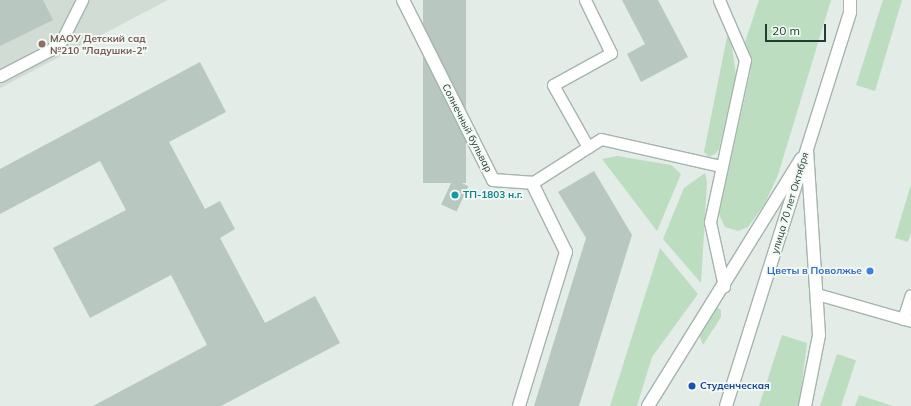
<!DOCTYPE html>
<html>
<head>
<meta charset="utf-8">
<style>
  body { margin:0 }
  #map { position:relative; width:911px; height:406px; overflow:hidden; background:#e3ece7; font-family:Mulish,sans-serif }
  div>[style] { position:absolute }
  [style*='--x'] { left:calc(var(--x)*1px); top:calc(var(--y)*1px); width:calc(var(--w)*1px); rotate:calc(var(--a)*1deg) }
  .built>* { inset:0; background:#d1dcd5 }
  .green>* { inset:0; background:#bcddc0; transform-origin:0 0 }
  .building>* { inset:0; background:#b8c7bf; transform-origin:0 0 }
  .roads { filter:drop-shadow(1px 0 #a6b4ad) drop-shadow(-1px 0 #a6b4ad) drop-shadow(0 1px #a6b4ad) drop-shadow(0 -1px #a6b4ad) }
  .service>* { height:11px; margin:-5.5px; padding:0 5.5px; transform-origin:5.5px; border-radius:5.5px; background:#fff }
  .minor>* { height:12px; margin:-6px; padding:0 6px; transform-origin:6px; border-radius:6px; background:#fff }
  .secondary>* { height:12px; margin:-6px; padding:0 6px; transform-origin:6px; border-radius:6px; background:#fff }
  .dots>* { width:11px; height:11px; translate:-50% -50%; box-sizing:border-box; border:2px solid #f3f9f5; border-radius:50% }
  span { translate:-50% -50%; white-space:nowrap; text-align:center; line-height:1.15; -webkit-text-stroke:3.5px #f3f9f5; paint-order:stroke }
  .education-label { font-size:10px; color:#785e54; font-weight:700 }
  .left { translate:0 -50%; text-align:left }
  .street-label { font-size:10px; color:#233d33 }
  .culture-label { font-size:10px; color:#0d838f; font-weight:700 }
  .shop-label { font-size:10px; color:#366cbe; font-weight:700 }
  .right { translate:-100% -50%; text-align:right }
  .transit-label { font-size:10px; color:#164399; font-weight:700 }
  .scale { position:absolute; left:765px; top:24px; width:61px; height:18px; box-sizing:border-box; border:2px solid #233d33; border-top:0; padding-left:5px; font-size:12px; line-height:14px; white-space:nowrap; color:#233d33; -webkit-text-stroke:3px #f3f9f5; paint-order:stroke }
</style>
</head>
<body>
<div id="map">
  <div class="built">
    <i style="clip-path:polygon(0 0,168px 0,0 88px)"></i>
  </div>
  <div class="green">
    <i style="clip-path:polygon(759px 0,831px 0,778px 175px,765px 203px,748px 227px,738px 231px,725px 227px,719px 214px,751px 69px,744px 45px)"></i>
    <i style="clip-path:polygon(883px 0,902px 0,875px 91px,856px 85px)"></i>
    <i style="clip-path:polygon(729px 27px,736px 75px,719px 149px,716px 153px,709px 157px,704px 152px)"></i>
    <i style="clip-path:polygon(617px 156px,671px 165px,681px 174px,657px 231px,602px 159px)"></i>
    <i style="clip-path:polygon(705px 173px,707px 182px,701px 283px,663px 239px,684px 188px)"></i>
    <i style="clip-path:polygon(911px 184px,911px 232px,908px 242px,895px 238px)"></i>
    <i style="clip-path:polygon(660px 248px,698px 294px,652px 357px,637px 406px,610px 406px)"></i>
    <i style="clip-path:polygon(716px 307px,721px 310px,721px 317px,703px 345px,698px 332px)"></i>
    <i style="clip-path:polygon(782px 335px,807px 343px,799px 406px,759px 406px)"></i>
    <i style="left:837px;top:354px;width:20px;height:54px;rotate:18deg"></i>
    <i style="clip-path:polygon(859px 395px,893px 406px,855px 406px)"></i>
  </div>
  <div class="building">
    <i style="clip-path:polygon(0 0,43px 0,53px 20px,0 46px)"></i>
    <i style="left:423px;top:0;width:43px;height:183px"></i>
    <i style="clip-path:polygon(622px 0,658px 0,688px 57px,641px 82px,627px 54px,645px 44px)"></i>
    <i style="clip-path:polygon(200px 62px,226px 112px,169px 142px,205px 209px,220px 201px,235px 229px,220px 238px,265px 323px,315px 296px,340px 343px,221px 406px,93px 406px,207px 345px,171px 275px,90px 318px,53px 248px,126px 210px,100px 161px,0 214px,0 169px)"></i>
    <i style="clip-path:polygon(594px 171px,632px 235px,579px 406px,534px 406px,586px 238px,558px 192px)"></i>
    <i style="left:453px;top:179px;width:17px;height:28px;rotate:25deg"></i>
  </div>
  <div class="roads">
    <div class="service">
      <i style="--x:585;--y:0;--w:59;--a:63.9"></i>
      <i style="--x:611;--y:53;--w:66;--a:151.1"></i>
      <i style="--x:553;--y:85;--w:71;--a:60.6"></i>
      <i style="--x:588;--y:147;--w:15;--a:-32"></i>
      <i style="--x:601;--y:139;--w:123;--a:12.7"></i>
      <i style="--x:719;--y:0;--w:65;--a:66.6"></i>
      <i style="--x:745;--y:60;--w:166;--a:102.2"></i>
      <i style="--x:710;--y:222;--w:66;--a:77.7"></i>
      <i style="--x:0;--y:76;--w:56;--a:-27.5"></i>
      <i style="--x:50;--y:50;--w:16;--a:-40"></i>
      <i style="--x:62;--y:40;--w:45;--a:-63.4"></i>
      <i style="--x:532;--y:183;--w:67;--a:-32.7"></i>
      <i style="--x:817;--y:294;--w:98;--a:16"></i>
      <i style="--x:903;--y:319;--w:25;--a:-72"></i>
    </div>
    <div class="minor">
      <i style="--x:403;--y:0;--w:201;--a:63.4"></i>
      <i style="--x:493;--y:180;--w:39;--a:4"></i>
      <i style="--x:532;--y:183;--w:77;--a:63.8"></i>
      <i style="--x:566;--y:252;--w:161;--a:107"></i>
      <i style="--x:648;--y:406;--w:291;--a:-58.2"></i>
      <i style="--x:805;--y:406;--w:72;--a:-78.8"></i>
      <i style="--x:819;--y:335;--w:185;--a:-93.7"></i>
    </div>
    <div class="secondary">
      <i style="--x:726;--y:406;--w:413;--a:-72.5"></i>
      <i style="--x:850;--y:12;--w:12;--a:-90"></i>
    </div>
  </div>
  <div class="dots">
    <i style="left:42px;top:44px;background:#8d6e63"></i>
    <i style="left:455px;top:195px;background:#0f9aa8"></i>
    <i style="left:870px;top:271px;background:#3f7fe0"></i>
    <i style="left:692px;top:386px;background:#1a4fb4"></i>
  </div>
  <div class="education-label">
    <span class="left" style="left:50px;top:44px">МАОУ Детский сад<br>№210 "Ладушки-2"</span>
  </div>
  <div class="street-label">
    <span style="left:467px;top:128px;rotate:63deg">Солнечный бульвар</span>
    <span style="left:790px;top:203px;rotate:-73deg">улица 70 лет Октября</span>
  </div>
  <div class="culture-label">
    <span class="left" style="left:463px;top:195px">ТП-1803 н.г.</span>
  </div>
  <div class="shop-label">
    <span class="right" style="left:862px;top:271px">Цветы в Поволжье</span>
  </div>
  <div class="transit-label">
    <span class="left" style="left:700px;top:386px">Студенческая</span>
  </div>
  <div class="scale">20 m</div>
</div>
</body>
</html>
